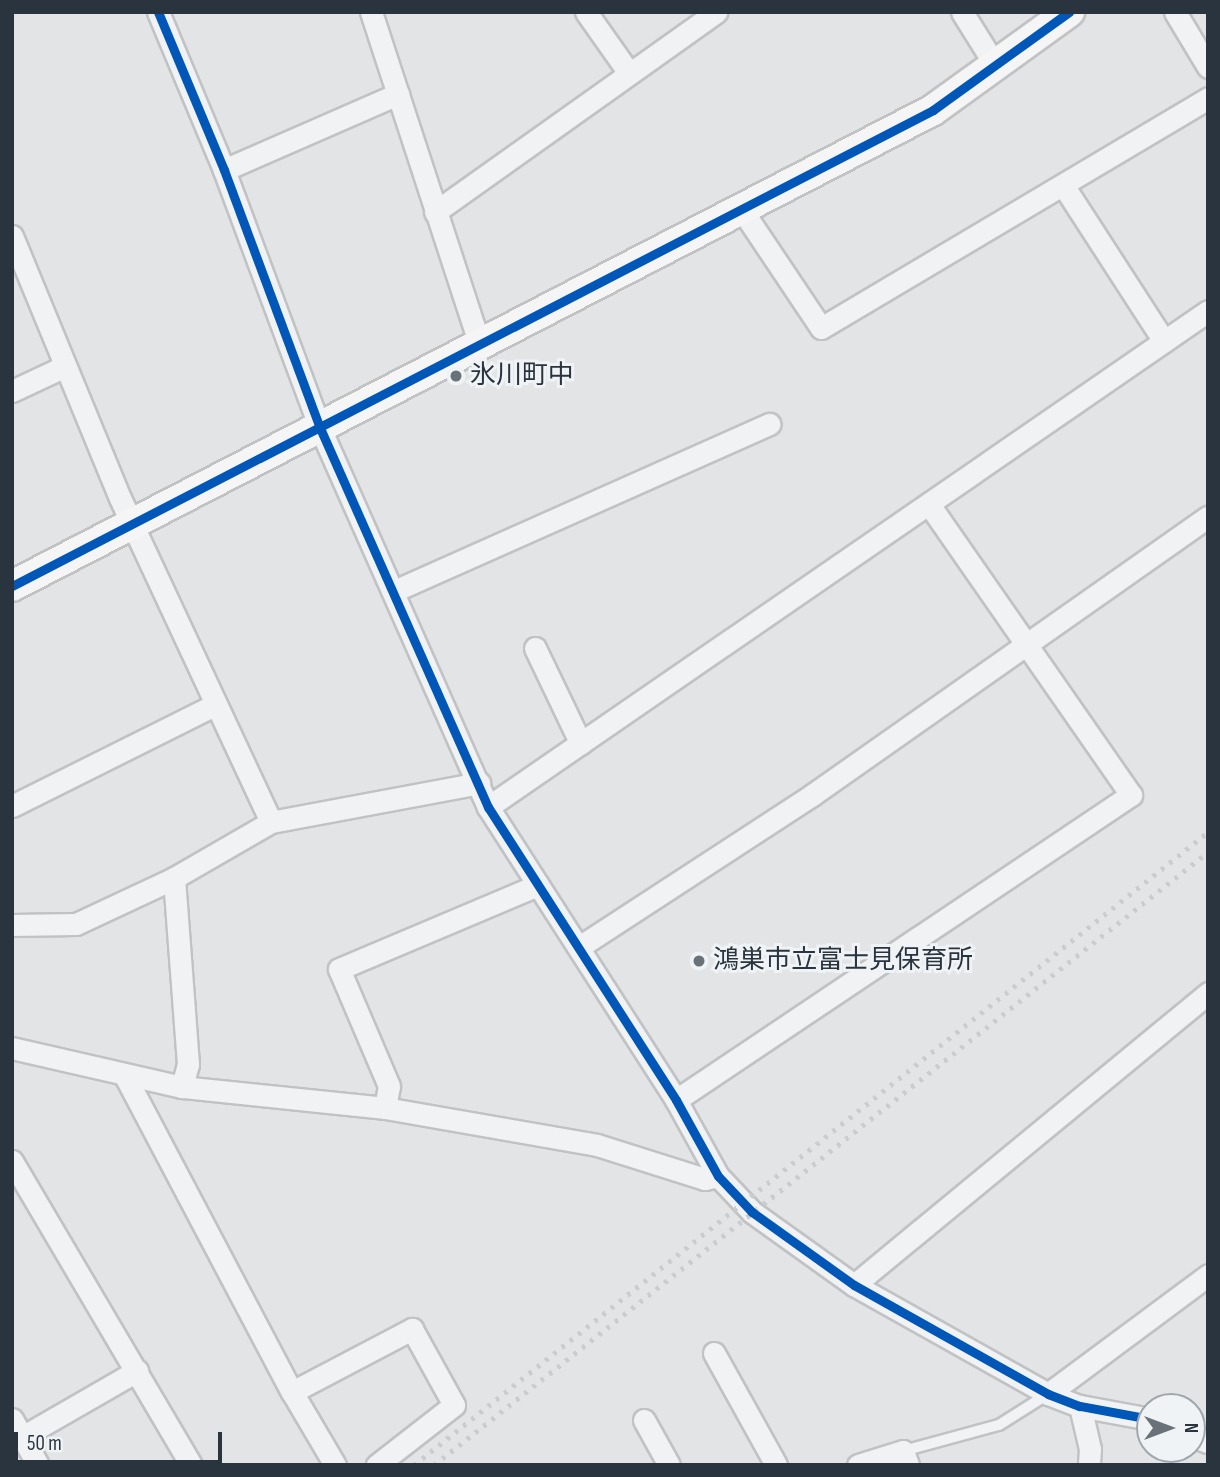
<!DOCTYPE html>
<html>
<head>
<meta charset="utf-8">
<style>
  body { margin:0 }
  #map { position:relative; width:1220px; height:1477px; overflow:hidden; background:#e2e4e6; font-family:"Sofia Sans Condensed","Noto Sans JP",sans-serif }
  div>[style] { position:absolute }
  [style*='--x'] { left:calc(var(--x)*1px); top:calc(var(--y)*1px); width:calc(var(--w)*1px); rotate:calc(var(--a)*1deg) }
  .roads { filter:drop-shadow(2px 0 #c0c2c4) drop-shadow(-2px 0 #c0c2c4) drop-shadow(0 2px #c0c2c4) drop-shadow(0 -2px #c0c2c4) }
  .lane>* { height:10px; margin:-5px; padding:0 5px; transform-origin:5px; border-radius:5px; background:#f0f2f3 }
  .street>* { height:21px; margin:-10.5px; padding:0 10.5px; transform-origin:10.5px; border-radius:10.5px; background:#f0f2f3 }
  .secondary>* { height:30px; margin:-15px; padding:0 15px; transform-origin:15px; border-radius:15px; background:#f5f5f6 }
  .rail>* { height:5px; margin-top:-2.5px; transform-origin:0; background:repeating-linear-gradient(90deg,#cacccd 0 3.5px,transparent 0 10.5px) }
  .cycleway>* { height:9px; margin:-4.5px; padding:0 4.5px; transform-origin:4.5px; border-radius:4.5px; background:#0057b8 }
  .dots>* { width:19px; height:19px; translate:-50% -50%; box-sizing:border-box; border:4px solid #eff3f6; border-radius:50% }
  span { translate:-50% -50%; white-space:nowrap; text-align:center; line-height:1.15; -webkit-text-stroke:6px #eff3f6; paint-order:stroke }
  .poi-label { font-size:26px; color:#2a343e }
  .left { translate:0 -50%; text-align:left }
  .frame { position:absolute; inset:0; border:14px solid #2a343e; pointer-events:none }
  .north { position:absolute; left:1136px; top:1393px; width:70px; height:70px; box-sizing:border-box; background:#eff3f6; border:2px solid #a0a7ac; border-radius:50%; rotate:90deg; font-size:19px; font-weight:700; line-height:28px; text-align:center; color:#2a343e }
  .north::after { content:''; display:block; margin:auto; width:24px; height:32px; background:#6a7279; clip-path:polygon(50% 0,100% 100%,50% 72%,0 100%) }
  .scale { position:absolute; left:14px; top:1432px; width:208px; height:32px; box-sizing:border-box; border:4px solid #2a343e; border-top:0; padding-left:9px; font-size:21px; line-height:24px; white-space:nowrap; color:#2a343e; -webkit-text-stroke:5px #eff3f6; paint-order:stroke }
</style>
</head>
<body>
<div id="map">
  <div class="roads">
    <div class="lane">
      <i style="--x:903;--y:1451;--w:99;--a:-15.2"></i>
      <i style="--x:999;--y:1425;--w:58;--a:-32.3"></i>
    </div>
    <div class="street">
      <i style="--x:158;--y:12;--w:171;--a:67.3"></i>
      <i style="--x:224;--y:170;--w:275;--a:69.6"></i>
      <i style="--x:320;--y:428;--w:415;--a:66.1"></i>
      <i style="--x:488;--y:807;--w:348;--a:57.3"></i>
      <i style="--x:676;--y:1100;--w:87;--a:61.1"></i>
      <i style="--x:718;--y:1176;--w:50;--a:46.6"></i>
      <i style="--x:752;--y:1212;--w:125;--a:35.6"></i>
      <i style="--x:854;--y:1285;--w:223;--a:29.3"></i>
      <i style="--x:1048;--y:1394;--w:34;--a:21"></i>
      <i style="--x:1080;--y:1406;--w:71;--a:10.5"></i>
      <i style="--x:371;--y:12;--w:351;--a:71.9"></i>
      <i style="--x:586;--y:12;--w:75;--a:54.8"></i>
      <i style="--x:962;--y:12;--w:66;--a:58"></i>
      <i style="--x:1175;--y:12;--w:64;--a:59"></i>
      <i style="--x:224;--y:170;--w:190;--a:-23.6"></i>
      <i style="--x:1063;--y:185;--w:186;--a:57.1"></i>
      <i style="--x:742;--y:210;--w:142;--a:56.2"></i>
      <i style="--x:821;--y:328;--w:450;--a:-30.7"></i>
      <i style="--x:435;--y:212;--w:345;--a:-35.4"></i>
      <i style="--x:12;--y:236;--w:283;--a:67.6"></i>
      <i style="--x:120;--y:498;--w:357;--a:65"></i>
      <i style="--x:271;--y:822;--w:212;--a:-10.6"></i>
      <i style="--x:12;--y:391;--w:56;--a:-25.2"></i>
      <i style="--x:394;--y:591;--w:411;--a:-24"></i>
      <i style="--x:535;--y:648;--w:106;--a:64.4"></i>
      <i style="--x:12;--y:806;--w:227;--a:-26.5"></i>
      <i style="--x:488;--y:807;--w:874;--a:-34.56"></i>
      <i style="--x:174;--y:878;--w:187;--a:85.7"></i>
      <i style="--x:188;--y:1064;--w:24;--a:105"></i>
      <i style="--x:12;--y:925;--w:64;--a:-0.9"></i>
      <i style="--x:76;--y:924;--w:108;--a:-25.1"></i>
      <i style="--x:174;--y:878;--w:112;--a:-30"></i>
      <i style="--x:579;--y:947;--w:278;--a:-33.1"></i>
      <i style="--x:812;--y:795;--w:484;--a:-35.1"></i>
      <i style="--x:12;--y:1048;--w:174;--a:12.9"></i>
      <i style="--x:182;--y:1087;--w:204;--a:5.9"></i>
      <i style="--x:385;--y:1108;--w:215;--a:9.9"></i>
      <i style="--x:597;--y:1145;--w:113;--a:17.5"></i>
      <i style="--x:705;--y:1179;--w:13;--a:-13"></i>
      <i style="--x:124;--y:1074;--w:360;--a:62.2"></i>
      <i style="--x:292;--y:1392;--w:85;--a:59.5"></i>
      <i style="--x:676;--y:1100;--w:548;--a:-33.84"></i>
      <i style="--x:1131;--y:795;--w:354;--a:-124.8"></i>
      <i style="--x:385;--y:1108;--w:22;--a:-80"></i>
      <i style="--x:389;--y:1086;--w:127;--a:-113.1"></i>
      <i style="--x:339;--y:969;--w:216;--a:-22.9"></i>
      <i style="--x:12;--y:1161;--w:353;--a:59.5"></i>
      <i style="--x:854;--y:1285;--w:459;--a:-39.5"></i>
      <i style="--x:714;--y:1353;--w:128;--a:61"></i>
      <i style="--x:292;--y:1392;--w:136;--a:-27.7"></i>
      <i style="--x:412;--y:1329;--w:87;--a:61.1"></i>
      <i style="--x:454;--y:1405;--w:98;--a:142.1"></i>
      <i style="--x:1048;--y:1394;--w:199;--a:-36.6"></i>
      <i style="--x:1080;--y:1406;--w:44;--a:76.9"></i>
      <i style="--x:1090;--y:1449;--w:16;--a:94"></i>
      <i style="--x:12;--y:1419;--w:53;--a:60.5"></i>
      <i style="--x:644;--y:1420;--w:51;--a:60.9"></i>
      <i style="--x:1192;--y:1436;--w:17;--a:21"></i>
      <i style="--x:22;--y:1437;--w:133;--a:-29.9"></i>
      <i style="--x:858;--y:1465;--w:47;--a:-17.3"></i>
      <i style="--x:903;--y:1451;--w:15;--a:70"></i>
    </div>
    <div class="secondary">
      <i style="--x:12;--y:586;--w:1037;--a:-27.33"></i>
      <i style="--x:933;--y:110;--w:168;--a:-35.8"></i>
    </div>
  </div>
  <div class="rail">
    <i style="--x:414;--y:1465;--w:1015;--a:-38.56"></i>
    <i style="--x:434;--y:1465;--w:987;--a:-38.38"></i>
  </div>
  <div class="cycleway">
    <i style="--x:158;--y:12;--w:171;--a:67.3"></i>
    <i style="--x:224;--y:170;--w:275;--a:69.6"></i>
    <i style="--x:320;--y:428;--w:415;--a:66.1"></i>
    <i style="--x:488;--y:807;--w:348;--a:57.3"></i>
    <i style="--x:676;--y:1100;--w:87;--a:61.1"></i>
    <i style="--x:718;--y:1176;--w:50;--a:46.6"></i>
    <i style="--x:752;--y:1212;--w:125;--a:35.6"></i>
    <i style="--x:854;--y:1285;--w:223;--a:29.3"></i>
    <i style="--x:1048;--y:1394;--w:34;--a:21"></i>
    <i style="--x:1080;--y:1406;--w:71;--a:10.5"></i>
    <i style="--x:12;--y:586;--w:1037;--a:-27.33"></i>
    <i style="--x:933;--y:110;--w:168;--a:-35.8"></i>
  </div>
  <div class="dots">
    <i style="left:456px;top:376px;background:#6a7279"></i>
    <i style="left:699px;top:961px;background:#6a7279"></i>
  </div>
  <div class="poi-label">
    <span class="left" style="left:470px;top:376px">氷川町中</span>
    <span class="left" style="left:713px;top:961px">鴻巣市立富士見保育所</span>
  </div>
  <div class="frame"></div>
  <div class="north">N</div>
  <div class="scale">50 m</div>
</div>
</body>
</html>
